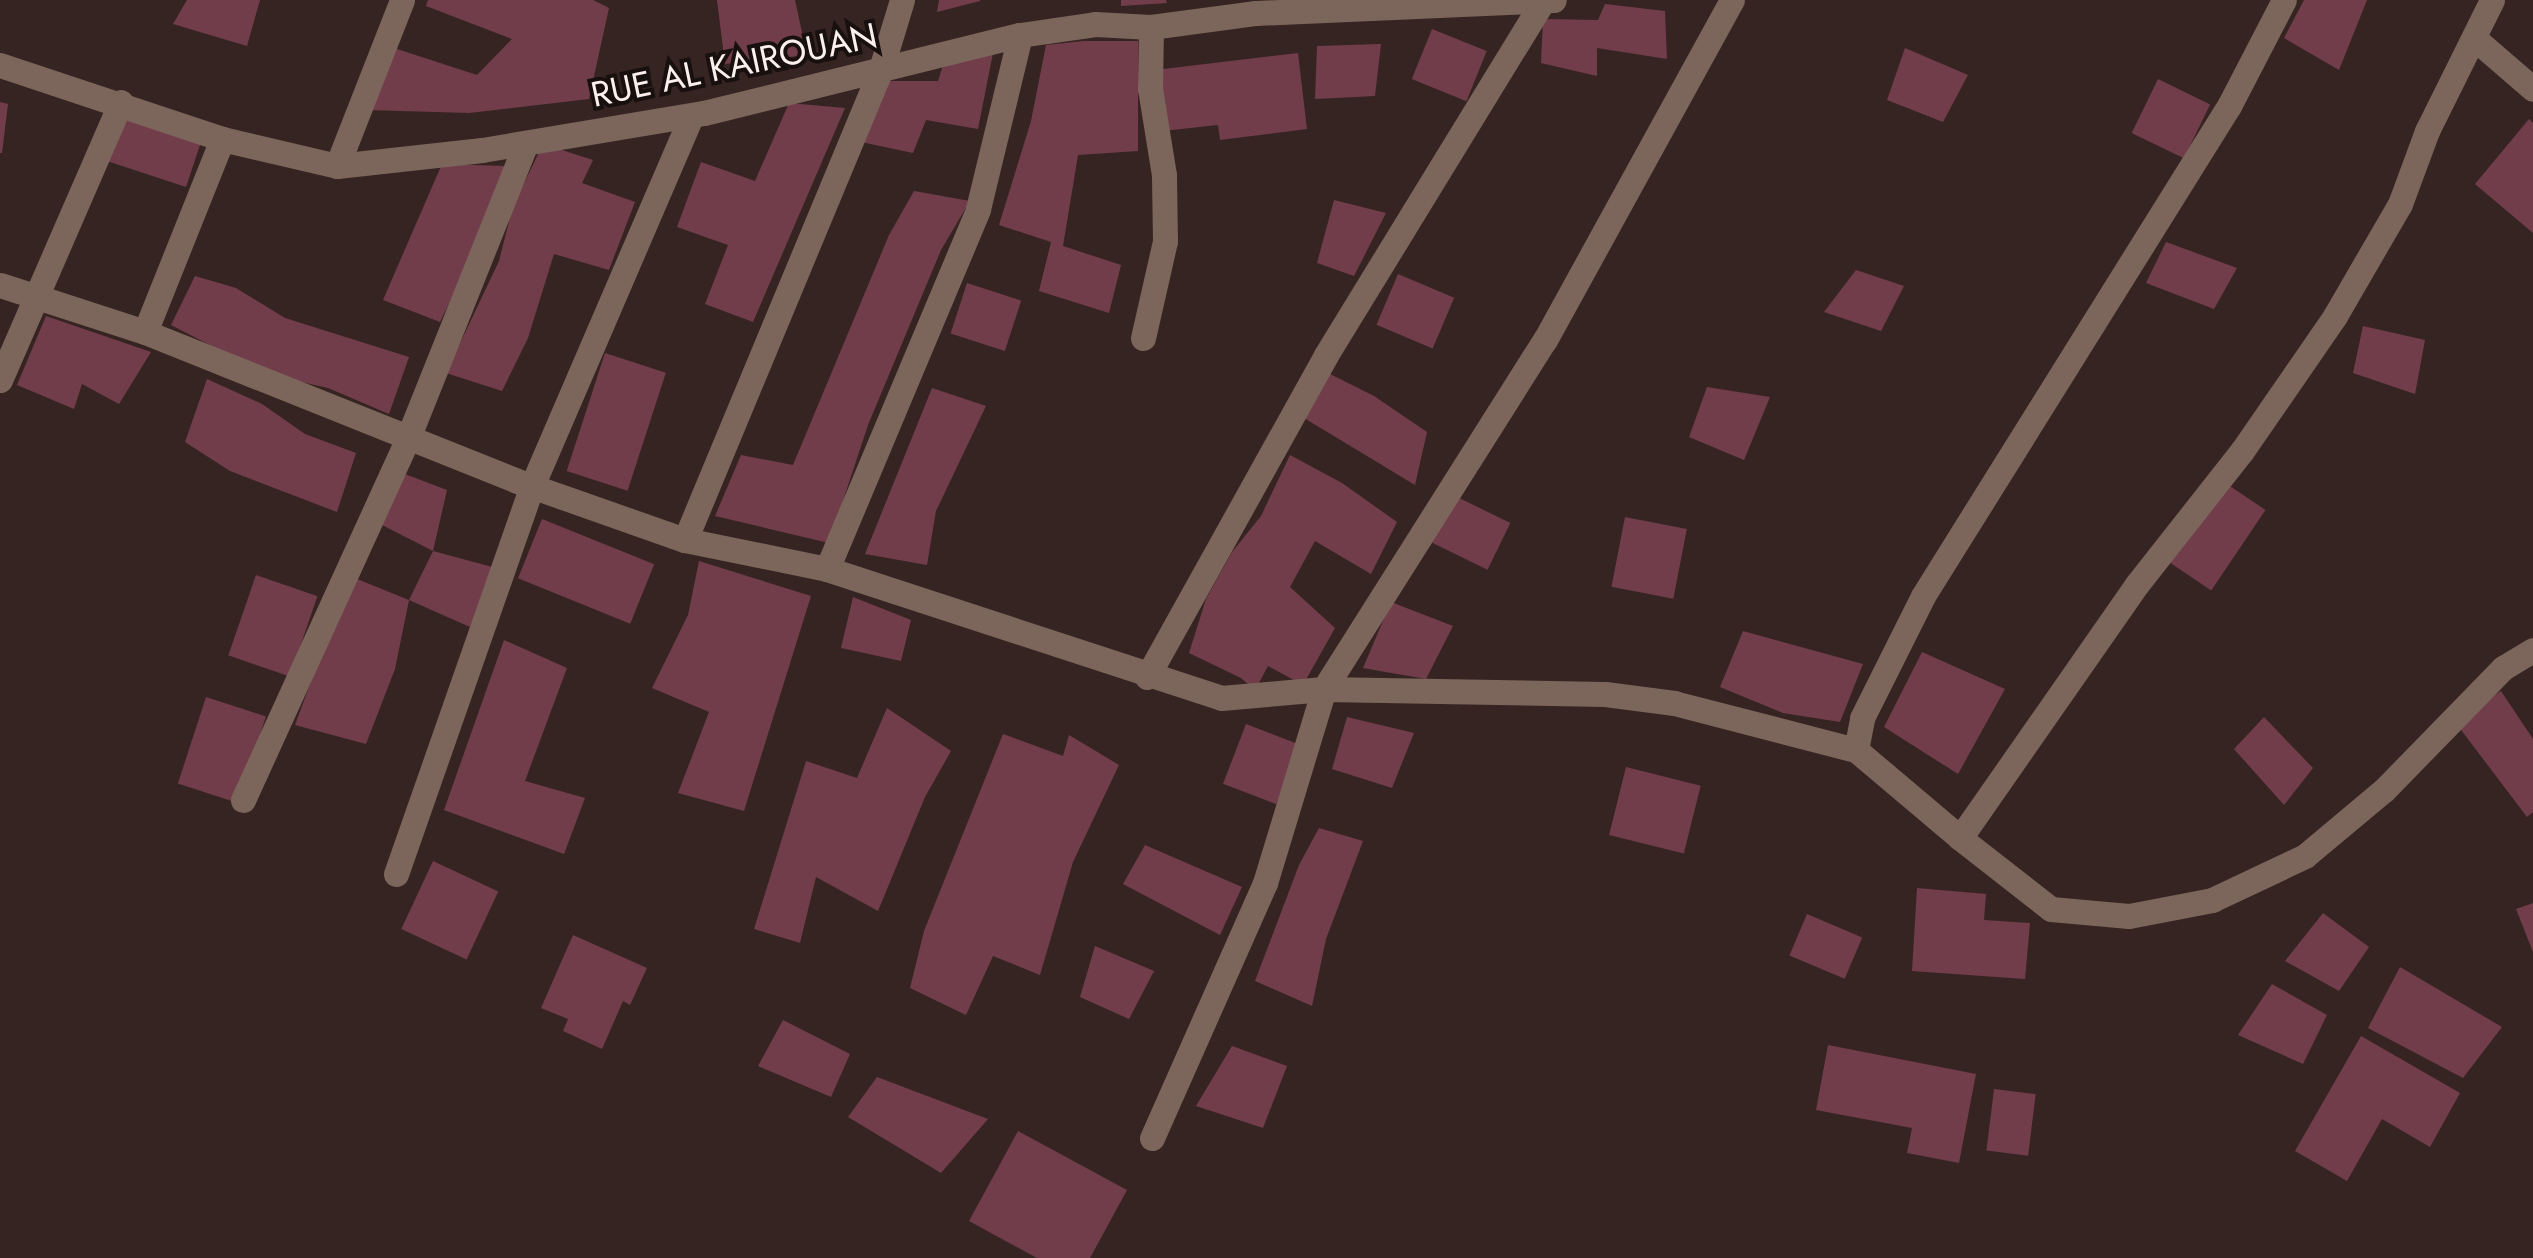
<!DOCTYPE html>
<html>
<head>
<meta charset="utf-8">
<style>
  body { margin:0 }
  #map { position:relative; width:2533px; height:1258px; overflow:hidden; background:#362422; font-family:Jost,sans-serif }
  div>[style] { position:absolute }
  [style*='--x'] { left:calc(var(--x)*1px); top:calc(var(--y)*1px); width:calc(var(--w)*1px); rotate:calc(var(--a)*1deg) }
  .building>* { inset:0; background:#723d4a; transform-origin:0 0 }
  .minor>* { height:25px; margin:-12.5px; padding:0 12.5px; transform-origin:12.5px; border-radius:12.5px; background:#7c655a }
  span { translate:-50% -50%; white-space:nowrap; text-align:center; line-height:1.15; -webkit-text-stroke:8px #18100f; paint-order:stroke }
  .street-label { font-size:35px; color:#fcf0ee }
</style>
</head>
<body>
<div id="map">
  <div class="building">
    <i style="clip-path:polygon(187px 0,260px 0,247px 46px,173px 24px)"></i>
    <i style="clip-path:polygon(428px 0,593px 0,609px 8px,589px 99px,469px 113px,367px 110px,391px 47px,477px 75px,512px 39px,426px 6px)"></i>
    <i style="clip-path:polygon(717px 0,795px 0,807px 55px,725px 64px)"></i>
    <i style="clip-path:polygon(939px 0,980px 0,980px 1px,937px 12px)"></i>
    <i style="clip-path:polygon(1121px 0,1166px 0,1167px 3px,1121px 6px)"></i>
    <i style="clip-path:polygon(2304px 0,2367px 0,2339px 70px,2284px 38px)"></i>
    <i style="clip-path:polygon(1605px 4px,1665px 11px,1667px 59px,1597px 48px,1597px 76px,1541px 63px,1543px 19px,1598px 20px)"></i>
    <i style="left:1432px;top:29px;width:59px;height:54px;rotate:22deg"></i>
    <i style="clip-path:polygon(1084px 41px,1138px 41px,1138px 151px,1078px 155px,1063px 246px,1121px 265px,1109px 313px,1039px 291px,1051px 242px,999px 225px,1031px 121px,1046px 45px)"></i>
    <i style="clip-path:polygon(1381px 44px,1375px 96px,1315px 99px,1317px 46px)"></i>
    <i style="clip-path:polygon(1905px 48px,1968px 75px,1943px 122px,1887px 100px)"></i>
    <i style="clip-path:polygon(993px 53px,978px 129px,926px 120px,913px 153px,861px 142px,887px 81px,938px 81px,945px 59px)"></i>
    <i style="clip-path:polygon(1298px 53px,1307px 129px,1220px 140px,1218px 125px,1163px 131px,1155px 70px)"></i>
    <i style="left:2158px;top:79px;width:58px;height:60px;rotate:26deg"></i>
    <i style="clip-path:polygon(0 102px,8px 104px,2px 153px,0 153px)"></i>
    <i style="clip-path:polygon(789px 103px,845px 108px,753px 322px,705px 304px,728px 245px,677px 227px,701px 162px,755px 181px)"></i>
    <i style="clip-path:polygon(126px 116px,204px 133px,186px 187px,107px 161px)"></i>
    <i style="clip-path:polygon(2529px 119px,2533px 123px,2533px 233px,2475px 184px)"></i>
    <i style="clip-path:polygon(543px 144px,593px 160px,582px 183px,635px 202px,609px 270px,554px 254px,528px 338px,502px 391px,446px 373px,499px 261px,513px 206px)"></i>
    <i style="clip-path:polygon(442px 164px,506px 166px,474px 253px,440px 322px,383px 300px)"></i>
    <i style="clip-path:polygon(914px 191px,970px 201px,941px 250px,868px 425px,829px 543px,715px 516px,741px 455px,793px 465px,889px 235px)"></i>
    <i style="clip-path:polygon(1334px 200px,1386px 213px,1354px 276px,1317px 263px)"></i>
    <i style="clip-path:polygon(2166px 242px,2237px 268px,2214px 309px,2146px 283px)"></i>
    <i style="clip-path:polygon(1856px 270px,1904px 286px,1881px 331px,1824px 312px)"></i>
    <i style="left:1398px;top:274px;width:61px;height:55px;rotate:23deg"></i>
    <i style="clip-path:polygon(195px 276px,236px 288px,285px 318px,409px 357px,389px 414px,328px 388px,266px 374px,171px 325px)"></i>
    <i style="left:967px;top:283px;width:57px;height:53px;rotate:18deg"></i>
    <i style="clip-path:polygon(46px 316px,151px 352px,119px 404px,82px 384px,74px 409px,17px 385px)"></i>
    <i style="clip-path:polygon(2363px 326px,2425px 340px,2415px 394px,2353px 373px)"></i>
    <i style="left:605px;top:353px;width:64px;height:124px;rotate:18deg"></i>
    <i style="clip-path:polygon(1328px 373px,1374px 396px,1427px 432px,1415px 485px,1304px 418px)"></i>
    <i style="clip-path:polygon(207px 379px,262px 404px,305px 434px,356px 453px,337px 512px,230px 471px,185px 442px)"></i>
    <i style="clip-path:polygon(1707px 387px,1770px 397px,1744px 460px,1689px 437px)"></i>
    <i style="clip-path:polygon(932px 388px,986px 406px,936px 511px,927px 565px,865px 554px)"></i>
    <i style="clip-path:polygon(1290px 455px,1342px 483px,1397px 522px,1371px 574px,1315px 541px,1290px 587px,1335px 628px,1303px 685px,1268px 666px,1255px 690px,1241px 678px,1189px 653px,1206px 599px,1232px 552px,1261px 516px)"></i>
    <i style="clip-path:polygon(397px 471px,447px 490px,433px 551px,382px 525px)"></i>
    <i style="left:2224px;top:482px;width:50px;height:97px;rotate:34deg"></i>
    <i style="left:1451px;top:494px;width:66px;height:52px;rotate:26deg"></i>
    <i style="left:1625px;top:517px;width:63px;height:71px;rotate:11deg"></i>
    <i style="left:542px;top:519px;width:121px;height:64px;rotate:22deg"></i>
    <i style="clip-path:polygon(433px 551px,496px 568px,470px 627px,409px 600px)"></i>
    <i style="clip-path:polygon(699px 561px,811px 596px,744px 811px,678px 793px,709px 712px,652px 688px,688px 615px)"></i>
    <i style="left:256px;top:575px;width:65px;height:85px;rotate:19deg"></i>
    <i style="clip-path:polygon(357px 579px,409px 600px,395px 669px,366px 744px,295px 725px,329px 633px)"></i>
    <i style="clip-path:polygon(853px 597px,911px 620px,901px 661px,841px 648px)"></i>
    <i style="clip-path:polygon(1391px 602px,1453px 626px,1426px 679px,1363px 668px)"></i>
    <i style="clip-path:polygon(1743px 631px,1863px 664px,1840px 722px,1783px 713px,1720px 687px)"></i>
    <i style="clip-path:polygon(504px 640px,567px 668px,525px 781px,585px 798px,564px 854px,444px 810px)"></i>
    <i style="clip-path:polygon(1922px 652px,2005px 689px,1958px 774px,1884px 727px)"></i>
    <i style="clip-path:polygon(2501px 691px,2533px 739px,2533px 812px,2527px 817px,2455px 722px)"></i>
    <i style="left:206px;top:697px;width:63px;height:91px;rotate:18deg"></i>
    <i style="clip-path:polygon(887px 708px,951px 751px,925px 797px,878px 911px,816px 877px,800px 943px,754px 929px,806px 761px,857px 778px)"></i>
    <i style="clip-path:polygon(1347px 717px,1414px 733px,1392px 788px,1332px 769px)"></i>
    <i style="clip-path:polygon(2264px 717px,2313px 768px,2284px 805px,2234px 749px)"></i>
    <i style="left:1246px;top:724px;width:57px;height:64px;rotate:21deg"></i>
    <i style="clip-path:polygon(1003px 734px,1063px 756px,1069px 735px,1119px 765px,1073px 862px,1040px 975px,993px 956px,966px 1015px,910px 988px,924px 931px)"></i>
    <i style="left:1626px;top:767px;width:77px;height:70px;rotate:14deg"></i>
    <i style="clip-path:polygon(1319px 828px,1363px 841px,1326px 939px,1312px 1006px,1255px 981px,1299px 865px)"></i>
    <i style="clip-path:polygon(1145px 845px,1242px 887px,1220px 935px,1123px 884px)"></i>
    <i style="left:433px;top:861px;width:72px;height:75px;rotate:25deg"></i>
    <i style="clip-path:polygon(1917px 888px,1986px 894px,1984px 920px,2030px 923px,2025px 979px,1912px 971px)"></i>
    <i style="clip-path:polygon(2533px 903px,2533px 952px,2516px 909px)"></i>
    <i style="clip-path:polygon(2323px 913px,2369px 947px,2339px 991px,2285px 961px)"></i>
    <i style="left:1807px;top:914px;width:60px;height:45px;rotate:23deg"></i>
    <i style="clip-path:polygon(573px 935px,647px 968px,630px 1005px,623px 1001px,602px 1049px,563px 1031px,568px 1019px,541px 1008px)"></i>
    <i style="clip-path:polygon(1095px 946px,1154px 971px,1129px 1019px,1080px 997px)"></i>
    <i style="clip-path:polygon(2400px 967px,2502px 1027px,2463px 1078px,2368px 1028px)"></i>
    <i style="clip-path:polygon(2272px 984px,2327px 1015px,2303px 1064px,2238px 1035px)"></i>
    <i style="clip-path:polygon(783px 1020px,850px 1054px,831px 1097px,758px 1066px)"></i>
    <i style="clip-path:polygon(2361px 1036px,2460px 1093px,2430px 1147px,2382px 1119px,2347px 1181px,2295px 1151px)"></i>
    <i style="clip-path:polygon(1828px 1045px,1976px 1074px,1959px 1163px,1907px 1153px,1912px 1128px,1816px 1110px)"></i>
    <i style="clip-path:polygon(1232px 1046px,1287px 1066px,1263px 1128px,1196px 1106px)"></i>
    <i style="clip-path:polygon(877px 1077px,988px 1119px,941px 1173px,848px 1117px)"></i>
    <i style="left:1994px;top:1089px;width:42px;height:62px;rotate:7deg"></i>
    <i style="clip-path:polygon(1018px 1131px,1127px 1190px,1090px 1258px,1037px 1258px,969px 1221px)"></i>
  </div>
  <div class="minor">
    <i style="--x:2474;--y:38;--w:78;--a:40.8"></i>
    <i style="--x:0;--y:65;--w:234;--a:18.4"></i>
    <i style="--x:222;--y:139;--w:118;--a:13.2"></i>
    <i style="--x:337;--y:166;--w:146;--a:-6.3"></i>
    <i style="--x:482;--y:150;--w:225;--a:-9.5"></i>
    <i style="--x:704;--y:113;--w:325;--a:-13.9"></i>
    <i style="--x:1020;--y:35;--w:76;--a:-8.3"></i>
    <i style="--x:1095;--y:24;--w:56;--a:3.1"></i>
    <i style="--x:1151;--y:27;--w:106;--a:-7.6"></i>
    <i style="--x:1256;--y:13;--w:298;--a:-2.5"></i>
    <i style="--x:337;--y:166;--w:178;--a:-68.6"></i>
    <i style="--x:0;--y:285;--w:152;--a:18"></i>
    <i style="--x:145;--y:332;--w:401;--a:21.8"></i>
    <i style="--x:517;--y:481;--w:178;--a:19.4"></i>
    <i style="--x:685;--y:540;--w:145;--a:11.5"></i>
    <i style="--x:827;--y:569;--w:415;--a:18.1"></i>
    <i style="--x:1221;--y:698;--w:103;--a:-5"></i>
    <i style="--x:1324;--y:689;--w:281;--a:1"></i>
    <i style="--x:1605;--y:694;--w:70;--a:7.4"></i>
    <i style="--x:1674;--y:703;--w:188;--a:14.5"></i>
    <i style="--x:1856;--y:750;--w:33;--a:-79"></i>
    <i style="--x:1862;--y:718;--w:136;--a:-63.4"></i>
    <i style="--x:1923;--y:596;--w:578;--a:-58.02"></i>
    <i style="--x:2229;--y:106;--w:119;--a:-62.6"></i>
    <i style="--x:145;--y:332;--w:208;--a:-68.2"></i>
    <i style="--x:1143;--y:338;--w:99;--a:-77.2"></i>
    <i style="--x:1165;--y:241;--w:66;--a:-90.9"></i>
    <i style="--x:1164;--y:175;--w:87;--a:-99.2"></i>
    <i style="--x:1150;--y:89;--w:62;--a:-89.1"></i>
    <i style="--x:0;--y:380;--w:303;--a:-66.5"></i>
    <i style="--x:685;--y:540;--w:510;--a:-67.41"></i>
    <i style="--x:881;--y:69;--w:72;--a:-73.1"></i>
    <i style="--x:827;--y:569;--w:390;--a:-67.2"></i>
    <i style="--x:978;--y:209;--w:179;--a:-76.4"></i>
    <i style="--x:1147;--y:677;--w:368;--a:-60.9"></i>
    <i style="--x:1326;--y:355;--w:413;--a:-58.5"></i>
    <i style="--x:1856;--y:750;--w:136;--a:40.2"></i>
    <i style="--x:1960;--y:838;--w:311;--a:-55.1"></i>
    <i style="--x:2138;--y:583;--w:168;--a:-51.8"></i>
    <i style="--x:2242;--y:451;--w:164;--a:-55.4"></i>
    <i style="--x:2335;--y:316;--w:129;--a:-59.9"></i>
    <i style="--x:2400;--y:204;--w:78;--a:-69.7"></i>
    <i style="--x:2427;--y:131;--w:146;--a:-63.6"></i>
    <i style="--x:243;--y:800;--w:398;--a:-65.5"></i>
    <i style="--x:408;--y:438;--w:318;--a:-68.2"></i>
    <i style="--x:1960;--y:838;--w:115;--a:38"></i>
    <i style="--x:2051;--y:909;--w:78;--a:5.1"></i>
    <i style="--x:2129;--y:916;--w:85;--a:-10.9"></i>
    <i style="--x:2212;--y:900;--w:103;--a:-25.3"></i>
    <i style="--x:2305;--y:856;--w:103;--a:-39.9"></i>
    <i style="--x:2384;--y:790;--w:170;--a:-45.7"></i>
    <i style="--x:2503;--y:668;--w:35;--a:-31"></i>
    <i style="--x:396;--y:874;--w:411;--a:-70.7"></i>
    <i style="--x:532;--y:486;--w:403;--a:-66.7"></i>
    <i style="--x:1152;--y:1138;--w:279;--a:-66.1"></i>
    <i style="--x:1265;--y:883;--w:203;--a:-73.1"></i>
    <i style="--x:1324;--y:689;--w:413;--a:-57.7"></i>
    <i style="--x:1545;--y:340;--w:388;--a:-61.2"></i>
  </div>
  <div class="street-label">
    <span style="left:734px;top:65px;rotate:-12deg">RUE AL KAIROUAN</span>
  </div>
</div>
</body>
</html>
